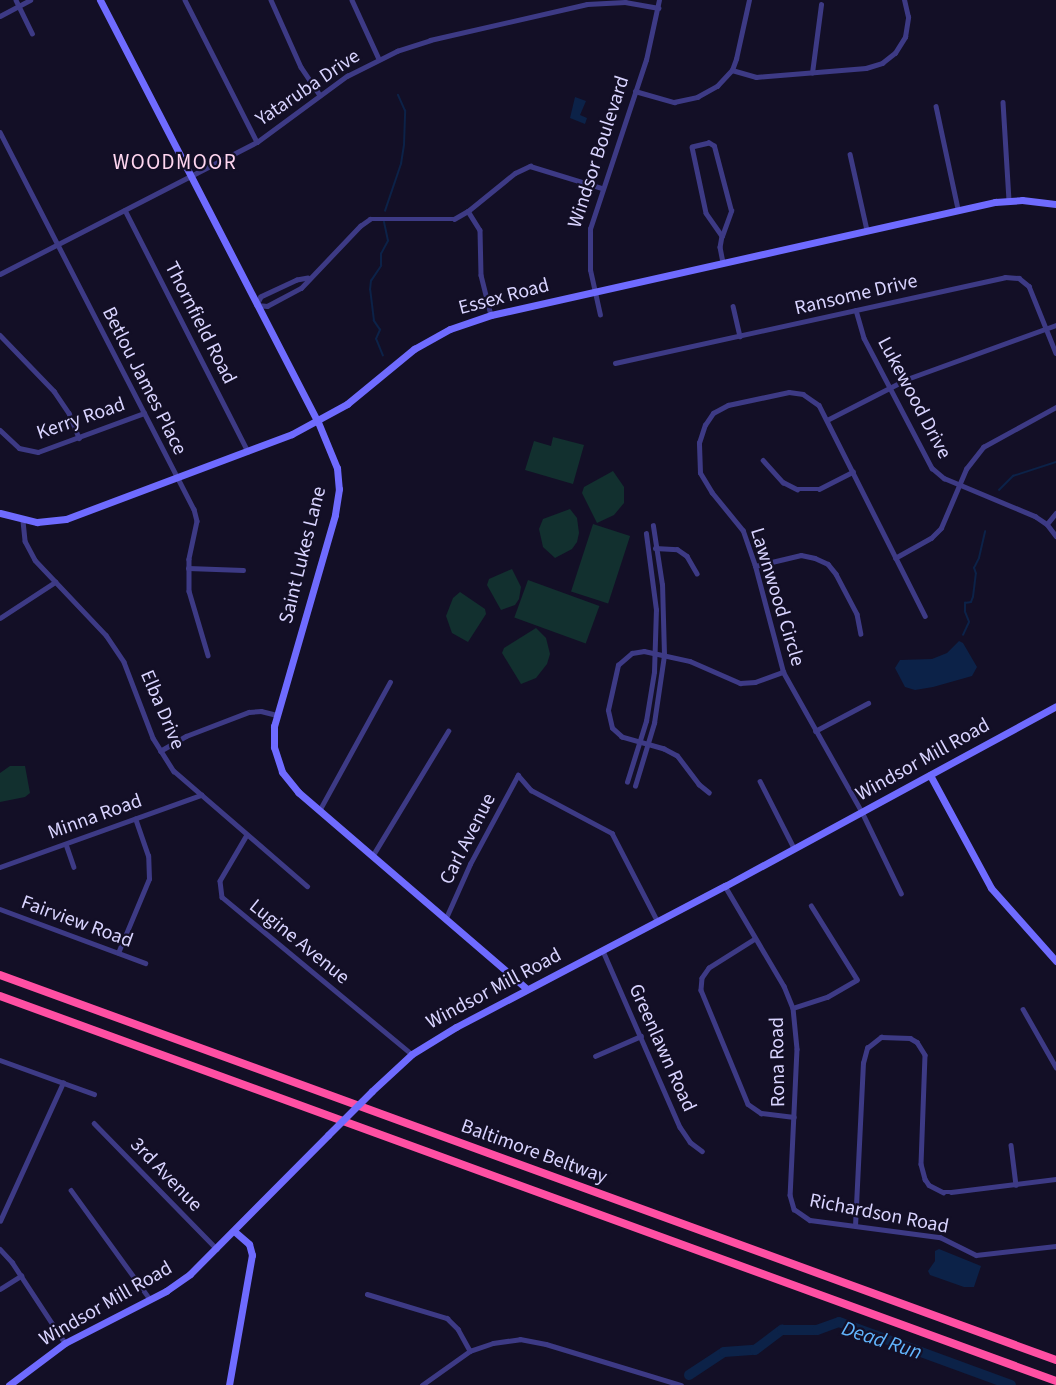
<!DOCTYPE html>
<html>
<head>
<meta charset="utf-8">
<style>
  body { margin:0 }
  #map { position:relative; width:1056px; height:1385px; overflow:hidden; background:#130f26; font-family:"Source Sans 3",sans-serif }
  div>[style] { position:absolute }
  [style*='--x'] { left:calc(var(--x)*1px); top:calc(var(--y)*1px); width:calc(var(--w)*1px); rotate:calc(var(--a)*1deg) }
  .green>* { inset:0; background:#12302f; transform-origin:0 0 }
  .water>* { inset:0; background:#0c2248 }
  .stream>* { height:1.5px; margin:-0.75px; padding:0 0.75px; transform-origin:0.75px; border-radius:0.75px; background:#0c2248 }
  .river>* { height:10px; margin:-5px; padding:0 5px; transform-origin:5px; border-radius:5px; background:#0c2248 }
  .street>* { height:4.5px; margin:-2.25px; padding:0 2.25px; transform-origin:2.25px; border-radius:2.25px; background:#3d3a85 }
  .secondary>* { height:7px; margin:-3.5px; padding:0 3.5px; transform-origin:3.5px; border-radius:3.5px; background:#6f6bff }
  .highway>* { height:8px; margin:-4px; padding:0 4px; transform-origin:4px; border-radius:4px; background:#ff4fa3 }
  .secondary-bridge>* { height:7px; margin:-3.5px; padding:0 3.5px; transform-origin:3.5px; border-radius:3.5px; background:#6f6bff }
  span { translate:-50% -50%; white-space:nowrap; text-align:center; line-height:1.15; -webkit-text-stroke:4.5px #130f26; paint-order:stroke }
  .street-label { font-size:20px; color:#d9d4ff }
  .neighbourhood-label { font-size:21px; color:#ffd6f0; letter-spacing:1.5px }
  .water-label { font-size:21px; color:#62b6ff; font-style:italic }
</style>
</head>
<body>
<div id="map">
  <div class="green">
    <i style="clip-path:polygon(553px 437px,584px 445px,573px 484px,525px 470px,534px 441px,551px 446px)"></i>
    <i style="clip-path:polygon(613px 471px,624px 487px,624px 503px,614px 515px,597px 523px,582px 493px,584px 487px)"></i>
    <i style="clip-path:polygon(570px 509px,577px 518px,579px 533px,577px 542px,572px 549px,555px 558px,543px 547px,539px 529px,543px 519px)"></i>
    <i style="left:593px;top:524px;width:39px;height:71px;rotate:18deg"></i>
    <i style="clip-path:polygon(512px 569px,521px 587px,519px 599px,515px 605px,501px 610px,487px 585px,489px 579px)"></i>
    <i style="left:528px;top:580px;width:76px;height:40px;rotate:20deg"></i>
    <i style="clip-path:polygon(460px 592px,485px 609px,486px 614px,468px 642px,452px 633px,446px 616px,453px 598px)"></i>
    <i style="clip-path:polygon(536px 628px,546px 638px,550px 654px,547px 664px,536px 678px,521px 684px,502px 653px,504px 648px)"></i>
    <i style="clip-path:polygon(10px 766px,25px 766px,30px 793px,25px 797px,0 802px,0 773px)"></i>
  </div>
  <div class="water">
    <i style="clip-path:polygon(575px 97px,586px 101px,580px 115px,587px 118px,585px 124px,570px 118px)"></i>
    <i style="clip-path:polygon(959px 641px,963px 643px,977px 667px,972px 676px,933px 687px,915px 690px,905px 687px,895px 668px,900px 660px,932px 659px,947px 653px)"></i>
    <i style="clip-path:polygon(939px 1249px,981px 1266px,974px 1287px,964px 1287px,930px 1275px,928px 1271px,935px 1261px,935px 1251px)"></i>
  </div>
  <div class="stream">
    <i style="--x:385;--y:211;--w:50;--a:-71.2"></i>
    <i style="--x:401;--y:164;--w:19;--a:-81"></i>
    <i style="--x:404;--y:145;--w:34;--a:-88"></i>
    <i style="--x:405;--y:111;--w:17;--a:-114"></i>
    <i style="--x:383;--y:356;--w:18;--a:-112"></i>
    <i style="--x:376;--y:339;--w:10;--a:-66"></i>
    <i style="--x:380;--y:330;--w:11;--a:-124"></i>
    <i style="--x:374;--y:321;--w:31;--a:-97"></i>
    <i style="--x:370;--y:290;--w:9;--a:-84"></i>
    <i style="--x:371;--y:281;--w:18;--a:-56"></i>
    <i style="--x:381;--y:266;--w:12;--a:-90"></i>
    <i style="--x:381;--y:254;--w:15;--a:-62"></i>
    <i style="--x:388;--y:241;--w:19;--a:-102"></i>
    <i style="--x:999;--y:490;--w:20;--a:-45"></i>
    <i style="--x:1013;--y:476;--w:45;--a:-18"></i>
    <i style="--x:963;--y:635;--w:14;--a:-65"></i>
    <i style="--x:969;--y:622;--w:11;--a:-112"></i>
    <i style="--x:965;--y:612;--w:9;--a:-90"></i>
    <i style="--x:965;--y:603;--w:6;--a:-9"></i>
    <i style="--x:971;--y:602;--w:5;--a:-68"></i>
    <i style="--x:973;--y:597;--w:23;--a:-83"></i>
    <i style="--x:976;--y:574;--w:6;--a:-108"></i>
    <i style="--x:974;--y:568;--w:11;--a:-63"></i>
    <i style="--x:979;--y:558;--w:27;--a:-77"></i>
  </div>
  <div class="river">
    <i style="--x:689;--y:1375;--w:42;--a:-33.3"></i>
    <i style="--x:724;--y:1352;--w:31;--a:-4"></i>
    <i style="--x:755;--y:1350;--w:34;--a:-37"></i>
    <i style="--x:782;--y:1330;--w:35;--a:0"></i>
    <i style="--x:817;--y:1330;--w:23;--a:-20"></i>
    <i style="--x:839;--y:1322;--w:183;--a:20.1"></i>
  </div>
  <div class="street">
    <i style="--x:16;--y:0;--w:37;--a:64"></i>
    <i style="--x:185;--y:0;--w:159;--a:63.1"></i>
    <i style="--x:271;--y:0;--w:73;--a:65.9"></i>
    <i style="--x:301;--y:67;--w:34;--a:56"></i>
    <i style="--x:352;--y:0;--w:65;--a:65.4"></i>
    <i style="--x:0;--y:16;--w:34;--a:-28"></i>
    <i style="--x:732;--y:70;--w:25;--a:16"></i>
    <i style="--x:756;--y:77;--w:110;--a:-4.7"></i>
    <i style="--x:866;--y:68;--w:17;--a:-17"></i>
    <i style="--x:882;--y:63;--w:16;--a:-38"></i>
    <i style="--x:895;--y:53;--w:19;--a:-58"></i>
    <i style="--x:905;--y:37;--w:20;--a:-81"></i>
    <i style="--x:908;--y:17;--w:17;--a:-103"></i>
    <i style="--x:812;--y:73;--w:69;--a:-82.5"></i>
    <i style="--x:635;--y:91;--w:41;--a:15.8"></i>
    <i style="--x:674;--y:102;--w:24;--a:-12"></i>
    <i style="--x:697;--y:97;--w:23;--a:-29"></i>
    <i style="--x:717;--y:86;--w:22;--a:-47"></i>
    <i style="--x:732;--y:70;--w:12;--a:-70"></i>
    <i style="--x:736;--y:59;--w:60;--a:-77.6"></i>
    <i style="--x:1003;--y:102;--w:98;--a:86.5"></i>
    <i style="--x:936;--y:106;--w:105;--a:77.9"></i>
    <i style="--x:0;--y:132;--w:424;--a:62.8"></i>
    <i style="--x:194;--y:509;--w:12;--a:76"></i>
    <i style="--x:197;--y:521;--w:39;--a:102"></i>
    <i style="--x:189;--y:559;--w:32;--a:90"></i>
    <i style="--x:189;--y:591;--w:67;--a:73.5"></i>
    <i style="--x:850;--y:154;--w:78;--a:77.4"></i>
    <i style="--x:125;--y:210;--w:271;--a:63"></i>
    <i style="--x:468;--y:211;--w:22;--a:58"></i>
    <i style="--x:480;--y:230;--w:45;--a:88.7"></i>
    <i style="--x:481;--y:275;--w:41;--a:76"></i>
    <i style="--x:722;--y:236;--w:27;--a:-70"></i>
    <i style="--x:731;--y:211;--w:67;--a:-104.7"></i>
    <i style="--x:714;--y:146;--w:6;--a:-149"></i>
    <i style="--x:709;--y:143;--w:17;--a:167"></i>
    <i style="--x:692;--y:147;--w:67;--a:78"></i>
    <i style="--x:706;--y:213;--w:28;--a:55"></i>
    <i style="--x:722;--y:236;--w:11;--a:100"></i>
    <i style="--x:720;--y:247;--w:16;--a:79"></i>
    <i style="--x:0;--y:274;--w:289;--a:-27.2"></i>
    <i style="--x:257;--y:142;--w:112;--a:-36.3"></i>
    <i style="--x:347;--y:76;--w:56;--a:-26.6"></i>
    <i style="--x:397;--y:51;--w:35;--a:-18"></i>
    <i style="--x:430;--y:40;--w:161;--a:-12.9"></i>
    <i style="--x:587;--y:4;--w:38;--a:-3"></i>
    <i style="--x:625;--y:2;--w:34;--a:10"></i>
    <i style="--x:308;--y:278;--w:11;--a:170"></i>
    <i style="--x:297;--y:280;--w:40;--a:155"></i>
    <i style="--x:261;--y:297;--w:9;--a:117"></i>
    <i style="--x:257;--y:305;--w:10;--a:6"></i>
    <i style="--x:267;--y:306;--w:38;--a:-28"></i>
    <i style="--x:301;--y:288;--w:86;--a:-46.4"></i>
    <i style="--x:360;--y:226;--w:12;--a:-35"></i>
    <i style="--x:370;--y:219;--w:84;--a:0"></i>
    <i style="--x:454;--y:219;--w:16;--a:-30"></i>
    <i style="--x:468;--y:211;--w:60;--a:-39"></i>
    <i style="--x:515;--y:173;--w:17;--a:-25"></i>
    <i style="--x:530;--y:166;--w:75;--a:17"></i>
    <i style="--x:733;--y:306;--w:31;--a:77"></i>
    <i style="--x:856;--y:310;--w:29;--a:74"></i>
    <i style="--x:864;--y:338;--w:147;--a:62.4"></i>
    <i style="--x:932;--y:468;--w:16;--a:40"></i>
    <i style="--x:944;--y:478;--w:99;--a:22.7"></i>
    <i style="--x:1035;--y:516;--w:14;--a:34"></i>
    <i style="--x:1047;--y:524;--w:15;--a:53"></i>
    <i style="--x:600;--y:315;--w:46;--a:-102.5"></i>
    <i style="--x:590;--y:270;--w:41;--a:-90"></i>
    <i style="--x:590;--y:229;--w:178;--a:-71.7"></i>
    <i style="--x:646;--y:60;--w:61;--a:-77.8"></i>
    <i style="--x:0;--y:335;--w:78;--a:46"></i>
    <i style="--x:54;--y:391;--w:27;--a:56"></i>
    <i style="--x:69;--y:413;--w:27;--a:68"></i>
    <i style="--x:615;--y:363;--w:399;--a:-12.4"></i>
    <i style="--x:1005;--y:277;--w:14;--a:4"></i>
    <i style="--x:1019;--y:278;--w:13;--a:39"></i>
    <i style="--x:1029;--y:286;--w:72;--a:68.1"></i>
    <i style="--x:827;--y:420;--w:90;--a:-27.1"></i>
    <i style="--x:907;--y:379;--w:158;--a:-19.9"></i>
    <i style="--x:0;--y:430;--w:26;--a:43"></i>
    <i style="--x:19;--y:448;--w:19;--a:12"></i>
    <i style="--x:38;--y:452;--w:113;--a:-20.2"></i>
    <i style="--x:763;--y:460;--w:30;--a:48"></i>
    <i style="--x:783;--y:482;--w:16;--a:27"></i>
    <i style="--x:797;--y:489;--w:22;--a:0"></i>
    <i style="--x:819;--y:489;--w:38;--a:-27"></i>
    <i style="--x:23;--y:521;--w:20;--a:84"></i>
    <i style="--x:25;--y:541;--w:21;--a:62"></i>
    <i style="--x:35;--y:560;--w:103;--a:46.6"></i>
    <i style="--x:106;--y:635;--w:32;--a:56"></i>
    <i style="--x:124;--y:662;--w:81;--a:69.1"></i>
    <i style="--x:153;--y:738;--w:39;--a:58"></i>
    <i style="--x:174;--y:771;--w:176;--a:40.8"></i>
    <i style="--x:1047;--y:524;--w:14;--a:-51"></i>
    <i style="--x:655;--y:548;--w:22;--a:3"></i>
    <i style="--x:677;--y:549;--w:12;--a:35"></i>
    <i style="--x:687;--y:556;--w:20;--a:60"></i>
    <i style="--x:895;--y:558;--w:41;--a:-29.1"></i>
    <i style="--x:931;--y:538;--w:14;--a:-45"></i>
    <i style="--x:941;--y:528;--w:64;--a:-67"></i>
    <i style="--x:966;--y:469;--w:28;--a:-52"></i>
    <i style="--x:983;--y:447;--w:83;--a:-28.7"></i>
    <i style="--x:755;--y:566;--w:47;--a:-13.4"></i>
    <i style="--x:801;--y:555;--w:14;--a:12"></i>
    <i style="--x:815;--y:558;--w:14;--a:25"></i>
    <i style="--x:828;--y:564;--w:13;--a:51"></i>
    <i style="--x:836;--y:574;--w:45;--a:62.3"></i>
    <i style="--x:857;--y:614;--w:20;--a:79"></i>
    <i style="--x:188;--y:568;--w:55;--a:2.1"></i>
    <i style="--x:0;--y:618;--w:66;--a:-33.2"></i>
    <i style="--x:815;--y:731;--w:60;--a:-27.8"></i>
    <i style="--x:160;--y:751;--w:30;--a:-30"></i>
    <i style="--x:186;--y:736;--w:67;--a:-20.9"></i>
    <i style="--x:249;--y:712;--w:12;--a:-5"></i>
    <i style="--x:261;--y:711;--w:16;--a:14"></i>
    <i style="--x:760;--y:781;--w:75;--a:63.1"></i>
    <i style="--x:627;--y:782;--w:64;--a:-72.7"></i>
    <i style="--x:646;--y:721;--w:50;--a:-80.7"></i>
    <i style="--x:654;--y:672;--w:62;--a:-88.2"></i>
    <i style="--x:656;--y:610;--w:77;--a:-97.5"></i>
    <i style="--x:635;--y:786;--w:66;--a:-73.2"></i>
    <i style="--x:654;--y:723;--w:69;--a:-81.6"></i>
    <i style="--x:664;--y:655;--w:70;--a:-91.6"></i>
    <i style="--x:662;--y:585;--w:60;--a:-98.7"></i>
    <i style="--x:709;--y:793;--w:13;--a:-141"></i>
    <i style="--x:699;--y:785;--w:36;--a:-127"></i>
    <i style="--x:677;--y:756;--w:15;--a:-152"></i>
    <i style="--x:664;--y:749;--w:44;--a:-164.1"></i>
    <i style="--x:622;--y:737;--w:13;--a:-138"></i>
    <i style="--x:612;--y:728;--w:18;--a:-103"></i>
    <i style="--x:608;--y:710;--w:46;--a:-77.5"></i>
    <i style="--x:618;--y:665;--w:18;--a:-41"></i>
    <i style="--x:632;--y:653;--w:12;--a:-9"></i>
    <i style="--x:644;--y:651;--w:47;--a:12.3"></i>
    <i style="--x:690;--y:661;--w:55;--a:23.7"></i>
    <i style="--x:740;--y:683;--w:15;--a:-4"></i>
    <i style="--x:755;--y:682;--w:30;--a:-20"></i>
    <i style="--x:319;--y:811;--w:147;--a:-61.2"></i>
    <i style="--x:247;--y:835;--w:53;--a:120.4"></i>
    <i style="--x:220;--y:881;--w:16;--a:83"></i>
    <i style="--x:222;--y:897;--w:246;--a:39.6"></i>
    <i style="--x:66;--y:844;--w:24;--a:71"></i>
    <i style="--x:373;--y:855;--w:145;--a:-58.8"></i>
    <i style="--x:0;--y:867;--w:214;--a:-19.7"></i>
    <i style="--x:725;--y:886;--w:116;--a:59.5"></i>
    <i style="--x:784;--y:986;--w:24;--a:68"></i>
    <i style="--x:793;--y:1008;--w:41;--a:84.4"></i>
    <i style="--x:797;--y:1049;--w:146;--a:92.7"></i>
    <i style="--x:790;--y:1195;--w:15;--a:74"></i>
    <i style="--x:794;--y:1209;--w:19;--a:35"></i>
    <i style="--x:810;--y:1220;--w:131;--a:7.5"></i>
    <i style="--x:940;--y:1237;--w:40;--a:26.6"></i>
    <i style="--x:976;--y:1255;--w:81;--a:-6.4"></i>
    <i style="--x:901;--y:894;--w:90;--a:-115.7"></i>
    <i style="--x:862;--y:813;--w:162;--a:-119.3"></i>
    <i style="--x:783;--y:672;--w:110;--a:-104.8"></i>
    <i style="--x:755;--y:566;--w:37;--a:-109"></i>
    <i style="--x:743;--y:531;--w:49;--a:-129.2"></i>
    <i style="--x:712;--y:493;--w:23;--a:-121"></i>
    <i style="--x:700;--y:473;--w:30;--a:-92"></i>
    <i style="--x:699;--y:443;--w:19;--a:-72"></i>
    <i style="--x:705;--y:425;--w:14;--a:-56"></i>
    <i style="--x:713;--y:413;--w:17;--a:-28"></i>
    <i style="--x:728;--y:405;--w:62;--a:-12"></i>
    <i style="--x:789;--y:392;--w:14;--a:8"></i>
    <i style="--x:803;--y:394;--w:19;--a:35"></i>
    <i style="--x:819;--y:405;--w:236;--a:63.3"></i>
    <i style="--x:0;--y:909;--w:155;--a:20.4"></i>
    <i style="--x:446;--y:918;--w:59;--a:-66"></i>
    <i style="--x:470;--y:864;--w:101;--a:-61.7"></i>
    <i style="--x:518;--y:775;--w:20;--a:49"></i>
    <i style="--x:531;--y:790;--w:92;--a:28"></i>
    <i style="--x:612;--y:833;--w:100;--a:62.7"></i>
    <i style="--x:755;--y:939;--w:54;--a:147.8"></i>
    <i style="--x:709;--y:968;--w:12;--a:125"></i>
    <i style="--x:702;--y:978;--w:12;--a:95"></i>
    <i style="--x:701;--y:990;--w:123;--a:67.6"></i>
    <i style="--x:748;--y:1104;--w:16;--a:35"></i>
    <i style="--x:761;--y:1113;--w:33;--a:7"></i>
    <i style="--x:603;--y:951;--w:192;--a:66.4"></i>
    <i style="--x:680;--y:1127;--w:18;--a:56"></i>
    <i style="--x:690;--y:1142;--w:15;--a:37"></i>
    <i style="--x:118;--y:953;--w:80;--a:-67.3"></i>
    <i style="--x:149;--y:879;--w:23;--a:-92"></i>
    <i style="--x:148;--y:856;--w:39;--a:-109"></i>
    <i style="--x:793;--y:1008;--w:36;--a:-18"></i>
    <i style="--x:827;--y:997;--w:34;--a:-30"></i>
    <i style="--x:857;--y:980;--w:87;--a:-121.9"></i>
    <i style="--x:1023;--y:1009;--w:67;--a:60.4"></i>
    <i style="--x:595;--y:1056;--w:50;--a:-23.5"></i>
    <i style="--x:0;--y:1060;--w:100;--a:19.9"></i>
    <i style="--x:94;--y:1123;--w:176;--a:45.7"></i>
    <i style="--x:1011;--y:1145;--w:40;--a:82.9"></i>
    <i style="--x:71;--y:1190;--w:135;--a:54.1"></i>
    <i style="--x:0;--y:1221;--w:152;--a:-65.5"></i>
    <i style="--x:855;--y:1226;--w:163;--a:-87.2"></i>
    <i style="--x:863;--y:1063;--w:16;--a:-75"></i>
    <i style="--x:867;--y:1048;--w:18;--a:-38"></i>
    <i style="--x:881;--y:1037;--w:29;--a:2"></i>
    <i style="--x:910;--y:1038;--w:8;--a:30"></i>
    <i style="--x:917;--y:1042;--w:15;--a:58"></i>
    <i style="--x:925;--y:1055;--w:109;--a:92.1"></i>
    <i style="--x:921;--y:1164;--w:16;--a:75"></i>
    <i style="--x:925;--y:1179;--w:7;--a:56"></i>
    <i style="--x:929;--y:1185;--w:16;--a:27"></i>
    <i style="--x:943;--y:1192;--w:8;--a:0"></i>
    <i style="--x:951;--y:1192;--w:106;--a:-7.1"></i>
    <i style="--x:0;--y:1249;--w:18;--a:47"></i>
    <i style="--x:12;--y:1262;--w:97;--a:56.8"></i>
    <i style="--x:0;--y:1289;--w:25;--a:-32"></i>
    <i style="--x:367;--y:1294;--w:84;--a:16.7"></i>
    <i style="--x:447;--y:1318;--w:16;--a:45"></i>
    <i style="--x:458;--y:1329;--w:25;--a:61"></i>
    <i style="--x:422;--y:1385;--w:59;--a:-35.3"></i>
    <i style="--x:470;--y:1351;--w:24;--a:-19"></i>
    <i style="--x:493;--y:1343;--w:27;--a:-8"></i>
    <i style="--x:520;--y:1339;--w:26;--a:11"></i>
    <i style="--x:546;--y:1344;--w:141;--a:16.9"></i>
  </div>
  <div class="secondary">
    <i style="--x:100;--y:0;--w:475;--a:62.7"></i>
    <i style="--x:318;--y:422;--w:50;--a:67.6"></i>
    <i style="--x:337;--y:468;--w:21;--a:85"></i>
    <i style="--x:339;--y:489;--w:26;--a:99"></i>
    <i style="--x:335;--y:515;--w:220;--a:106.1"></i>
    <i style="--x:274;--y:726;--w:21;--a:90"></i>
    <i style="--x:274;--y:747;--w:26;--a:72"></i>
    <i style="--x:282;--y:772;--w:26;--a:51"></i>
    <i style="--x:298;--y:792;--w:301;--a:40.7"></i>
    <i style="--x:0;--y:513;--w:38;--a:14"></i>
    <i style="--x:37;--y:522;--w:29;--a:-6"></i>
    <i style="--x:66;--y:519;--w:241;--a:-20.6"></i>
    <i style="--x:292;--y:434;--w:63;--a:-28.6"></i>
    <i style="--x:347;--y:404;--w:87;--a:-39.4"></i>
    <i style="--x:414;--y:349;--w:41;--a:-29.1"></i>
    <i style="--x:450;--y:329;--w:43;--a:-18.9"></i>
    <i style="--x:491;--y:315;--w:517;--a:-12.64"></i>
    <i style="--x:995;--y:202;--w:27;--a:-4"></i>
    <i style="--x:1022;--y:200;--w:34;--a:7"></i>
    <i style="--x:930;--y:775;--w:128;--a:61.6"></i>
    <i style="--x:991;--y:888;--w:98;--a:48.3"></i>
    <i style="--x:372;--y:1091;--w:54;--a:-42.8"></i>
    <i style="--x:412;--y:1054;--w:52;--a:-31.5"></i>
    <i style="--x:456;--y:1027;--w:304;--a:-27.7"></i>
    <i style="--x:725;--y:886;--w:377;--a:-28.5"></i>
    <i style="--x:9;--y:1385;--w:70;--a:-36.9"></i>
    <i style="--x:65;--y:1343;--w:114;--a:-27.2"></i>
    <i style="--x:166;--y:1291;--w:29;--a:-35"></i>
    <i style="--x:190;--y:1274;--w:196;--a:-45.2"></i>
    <i style="--x:229;--y:1385;--w:132;--a:-80"></i>
    <i style="--x:252;--y:1255;--w:11;--a:-105"></i>
    <i style="--x:249;--y:1244;--w:20;--a:-139"></i>
  </div>
  <div class="highway">
    <i style="--x:0;--y:975;--w:1124;--a:20.03"></i>
    <i style="--x:0;--y:996;--w:1124;--a:20.03"></i>
  </div>
  <div class="secondary-bridge">
    <i style="--x:328;--y:1135;--w:62;--a:-45"></i>
  </div>
  <div class="street-label">
    <span style="left:308px;top:88px;rotate:-34deg">Yataruba Drive</span>
    <span style="left:599px;top:152px;rotate:-72deg">Windsor Boulevard</span>
    <span style="left:856px;top:295px;rotate:-13deg">Ransome Drive</span>
    <span style="left:504px;top:297px;rotate:-15deg">Essex Road</span>
    <span style="left:200px;top:323px;rotate:63deg">Thornfield Road</span>
    <span style="left:144px;top:381px;rotate:63deg">Betlou James Place</span>
    <span style="left:914px;top:398px;rotate:62deg">Lukewood Drive</span>
    <span style="left:81px;top:419px;rotate:-19deg">Kerry Road</span>
    <span style="left:303px;top:555px;rotate:-76deg">Saint Lukes Lane</span>
    <span style="left:777px;top:597px;rotate:73deg">Lawnwood Circle</span>
    <span style="left:162px;top:710px;rotate:67deg">Elba Drive</span>
    <span style="left:923px;top:760px;rotate:-29deg">Windsor Mill Road</span>
    <span style="left:95px;top:817px;rotate:-20deg">Minna Road</span>
    <span style="left:468px;top:839px;rotate:-63deg">Carl Avenue</span>
    <span style="left:77px;top:922px;rotate:20deg">Fairview Road</span>
    <span style="left:299px;top:942px;rotate:39deg">Lugine Avenue</span>
    <span style="left:494px;top:989px;rotate:-28deg">Windsor Mill Road</span>
    <span style="left:662px;top:1048px;rotate:66deg">Greenlawn Road</span>
    <span style="left:778px;top:1062px;rotate:-91deg">Rona Road</span>
    <span style="left:534px;top:1152px;rotate:20deg">Baltimore Beltway</span>
    <span style="left:166px;top:1175px;rotate:46deg">3rd Avenue</span>
    <span style="left:879px;top:1214px;rotate:11deg">Richardson Road</span>
    <span style="left:106px;top:1304px;rotate:-30deg">Windsor Mill Road</span>
  </div>
  <div class="neighbourhood-label">
    <span style="left:175px;top:162px">WOODMOOR</span>
  </div>
  <div class="water-label">
    <span style="left:882px;top:1340px;rotate:18deg">Dead Run</span>
  </div>
</div>
</body>
</html>
